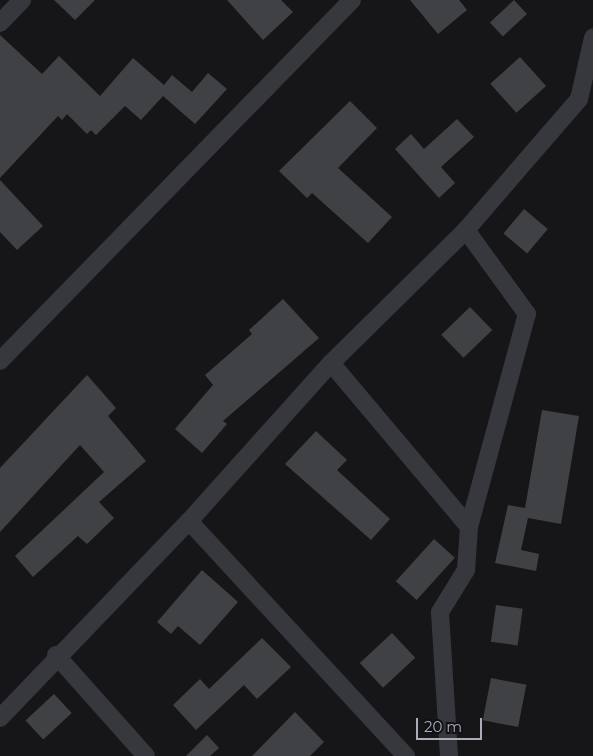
<!DOCTYPE html>
<html>
<head>
<meta charset="utf-8">
<style>
  body { margin:0 }
  #map { position:relative; width:593px; height:756px; overflow:hidden; background:#161618; font-family:Montserrat,sans-serif }
  div>[style] { position:absolute }
  [style*='--x'] { left:calc(var(--x)*1px); top:calc(var(--y)*1px); width:calc(var(--w)*1px); rotate:calc(var(--a)*1deg) }
  .building>* { inset:0; background:#404145; transform-origin:0 0 }
  .street>* { height:18px; margin:-9px; padding:0 9px; transform-origin:9px; border-radius:9px; background:#37383d }
  span { translate:-50% -50%; white-space:nowrap; text-align:center; line-height:1.15; -webkit-text-stroke:4px #111113; paint-order:stroke }
  .scale { position:absolute; left:416px; top:718px; width:66px; height:22px; box-sizing:border-box; border:2px solid #a8adb8; border-top:0; padding-left:6px; font-size:15px; line-height:18px; white-space:nowrap; color:#a8adb8; -webkit-text-stroke:4px #111113; paint-order:stroke }
</style>
</head>
<body>
<div id="map">
  <div class="building">
    <i style="clip-path:polygon(54px 0,95px 0,75px 20px)"></i>
    <i style="clip-path:polygon(227px 0,281px 0,293px 12px,263px 40px)"></i>
    <i style="clip-path:polygon(410px 0,459px 0,467px 10px,438px 34px)"></i>
    <i style="left:514px;top:0;width:19px;height:33px;rotate:47deg"></i>
    <i style="clip-path:polygon(0 35px,42px 74px,59px 56px,100px 96px,133px 58px,164px 85px,172px 75px,192px 92px,208px 73px,227px 89px,195px 124px,163px 96px,141px 120px,125px 106px,96px 135px,91px 130px,87px 134px,67px 114px,62px 120px,58px 116px,0 178px)"></i>
    <i style="left:520px;top:57px;width:39px;height:40px;rotate:48deg"></i>
    <i style="clip-path:polygon(350px 101px,377px 128px,338px 168px,392px 217px,368px 243px,312px 193px,307px 198px,279px 171px)"></i>
    <i style="clip-path:polygon(457px 119px,474px 137px,441px 167px,455px 183px,439px 198px,395px 149px,411px 134px,424px 149px)"></i>
    <i style="clip-path:polygon(0 180px,43px 226px,17px 250px,0 232px)"></i>
    <i style="left:524px;top:209px;width:31px;height:32px;rotate:40deg"></i>
    <i style="clip-path:polygon(283px 299px,319px 338px,223px 421px,227px 424px,202px 453px,175px 429px,213px 385px,205px 375px,252px 334px,249px 330px)"></i>
    <i style="left:470px;top:307px;width:32px;height:40px;rotate:46deg"></i>
    <i style="clip-path:polygon(87px 375px,116px 408px,108px 416px,146px 461px,99px 502px,114px 518px,87px 544px,78px 536px,33px 577px,15px 556px,104px 472px,80px 445px,0 532px,0 468px)"></i>
    <i style="clip-path:polygon(542px 410px,579px 416px,561px 524px,528px 518px,521px 550px,539px 554px,536px 571px,495px 563px,508px 505px,525px 508px)"></i>
    <i style="clip-path:polygon(316px 431px,347px 460px,337px 470px,390px 519px,371px 540px,285px 464px)"></i>
    <i style="left:434px;top:539px;width:28px;height:57px;rotate:42deg"></i>
    <i style="clip-path:polygon(202px 570px,238px 602px,200px 645px,178px 626px,171px 634px,157px 622px)"></i>
    <i style="left:496px;top:605px;width:27px;height:37px;rotate:8deg"></i>
    <i style="left:392px;top:633px;width:34px;height:44px;rotate:47deg"></i>
    <i style="clip-path:polygon(262px 638px,291px 667px,257px 699px,244px 685px,196px 730px,173px 705px,200px 679px,209px 689px)"></i>
    <i style="left:491px;top:678px;width:36px;height:43px;rotate:11deg"></i>
    <i style="left:54px;top:694px;width:26px;height:39px;rotate:47deg"></i>
    <i style="clip-path:polygon(295px 712px,324px 742px,310px 756px,252px 756px)"></i>
    <i style="clip-path:polygon(207px 735px,219px 748px,210px 756px,186px 756px)"></i>
  </div>
  <div class="street">
    <i style="--x:0;--y:23;--w:32;--a:-46"></i>
    <i style="--x:466;--y:230;--w:190;--a:135.4"></i>
    <i style="--x:331;--y:363;--w:214;--a:49.9"></i>
    <i style="--x:0;--y:361;--w:504;--a:-45.72"></i>
    <i style="--x:331;--y:363;--w:212;--a:131.9"></i>
    <i style="--x:189;--y:521;--w:320;--a:47.3"></i>
    <i style="--x:56;--y:655;--w:135;--a:48.3"></i>
    <i style="--x:0;--y:718;--w:273;--a:-46.2"></i>
    <i style="--x:449;--y:756;--w:144;--a:-93.6"></i>
    <i style="--x:440;--y:612;--w:49;--a:-58.2"></i>
    <i style="--x:466;--y:570;--w:43;--a:-86"></i>
    <i style="--x:469;--y:527;--w:221;--a:-74.8"></i>
    <i style="--x:527;--y:314;--w:104;--a:-126"></i>
    <i style="--x:466;--y:230;--w:173;--a:-49.2"></i>
    <i style="--x:579;--y:99;--w:63;--a:-77.1"></i>
  </div>
  <div class="scale">20 m</div>
</div>
</body>
</html>
